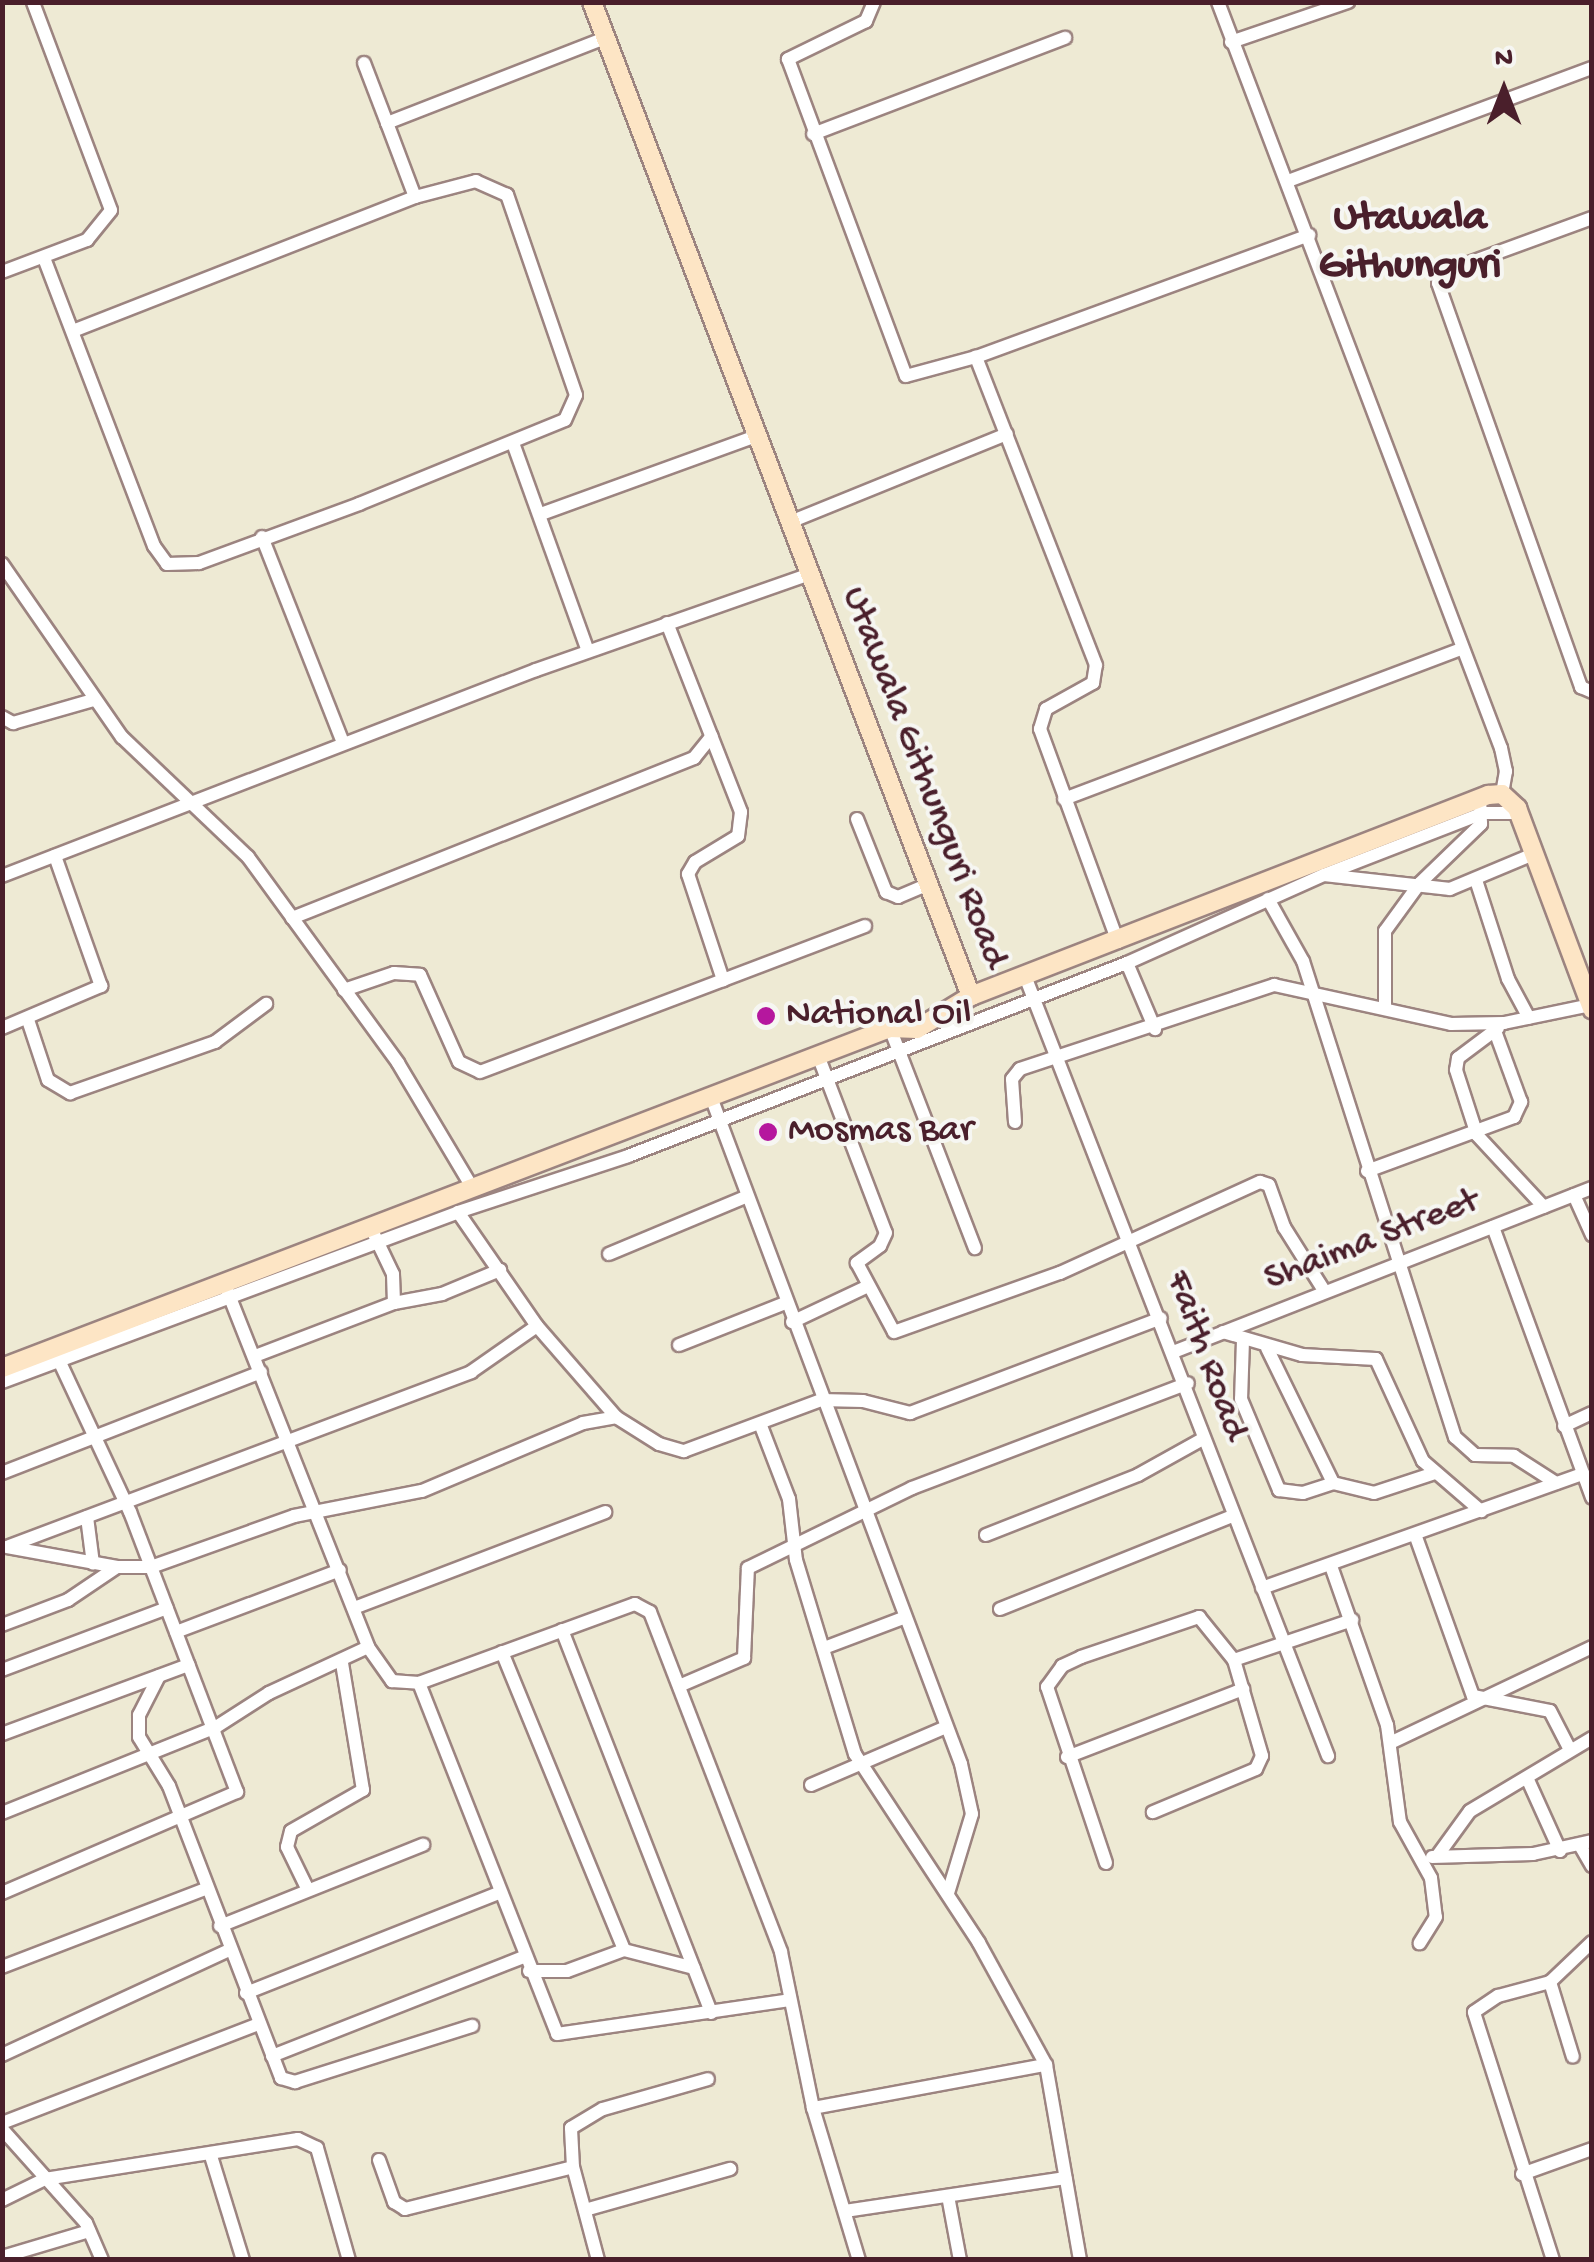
<!DOCTYPE html>
<html>
<head>
<meta charset="utf-8">
<style>
  body { margin:0 }
  #map { position:relative; width:1594px; height:2262px; overflow:hidden; background:#eeead4; font-family:"Gochi Hand",sans-serif }
  div>[style] { position:absolute }
  [style*='--x'] { left:calc(var(--x)*1px); top:calc(var(--y)*1px); width:calc(var(--w)*1px); rotate:calc(var(--a)*1deg) }
  .roads { filter:drop-shadow(2px 0 #9c8480) drop-shadow(-2px 0 #9c8480) drop-shadow(0 2px #9c8480) drop-shadow(0 -2px #9c8480) }
  .street>* { height:12px; margin:-6px; padding:0 6px; transform-origin:6px; border-radius:6px; background:#fff }
  .secondary>* { height:18px; margin:-9px; padding:0 9px; transform-origin:9px; border-radius:9px; background:#fde5c5 }
  .dots>* { width:28px; height:28px; translate:-50% -50%; box-sizing:border-box; border:5px solid #f6f6f2; border-radius:50% }
  span { translate:-50% -50%; white-space:nowrap; text-align:center; line-height:1.15; -webkit-text-stroke:8px #f6f6f2; paint-order:stroke }
  .street-label { font-size:38px; color:#4a1f2b }
  .poi-label { font-size:38px; color:#4a1f2b }
  .left { translate:0 -50%; text-align:left }
  .quarter-label { font-size:42px; color:#4a1f2b; font-weight:700 }
  .frame { position:absolute; inset:0; border:5px solid #4a1f2b; pointer-events:none }
  .north { position:absolute; left:1454px; top:40px; width:100px; height:100px; -webkit-text-stroke:8px #f6f6f2; paint-order:stroke; rotate:0deg; font-size:28px; font-weight:700; line-height:40px; text-align:center; color:#4a1f2b }
  .north::after { content:''; display:block; margin:auto; width:35px; height:45px; background:#4a1f2b; clip-path:polygon(50% 0,100% 100%,50% 72%,0 100%) }
</style>
</head>
<body>
<div id="map">
  <div class="roads">
    <div class="street">
      <i style="--x:874;--y:2;--w:21;--a:113"></i>
      <i style="--x:866;--y:21;--w:87;--a:154"></i>
      <i style="--x:788;--y:59;--w:338;--a:69.6"></i>
      <i style="--x:906;--y:376;--w:73;--a:-15.2"></i>
      <i style="--x:1218;--y:2;--w:798;--a:69.23"></i>
      <i style="--x:1501;--y:748;--w:24;--a:78"></i>
      <i style="--x:1506;--y:771;--w:23;--a:100"></i>
      <i style="--x:1231;--y:42;--w:124;--a:-18.9"></i>
      <i style="--x:364;--y:63;--w:64;--a:69"></i>
      <i style="--x:813;--y:134;--w:270;--a:-20.9"></i>
      <i style="--x:1288;--y:181;--w:324;--a:-20.4"></i>
      <i style="--x:1592;--y:218;--w:154;--a:159.9"></i>
      <i style="--x:1447;--y:271;--w:15;--a:127"></i>
      <i style="--x:1438;--y:283;--w:429;--a:70.5"></i>
      <i style="--x:1581;--y:687;--w:12;--a:24"></i>
      <i style="--x:44;--y:258;--w:308;--a:69.1"></i>
      <i style="--x:154;--y:546;--w:22;--a:54"></i>
      <i style="--x:167;--y:564;--w:32;--a:-2"></i>
      <i style="--x:199;--y:563;--w:171;--a:-20.2"></i>
      <i style="--x:359;--y:504;--w:222;--a:-22.2"></i>
      <i style="--x:565;--y:420;--w:27;--a:-66"></i>
      <i style="--x:576;--y:395;--w:212;--a:-109"></i>
      <i style="--x:507;--y:195;--w:34;--a:-156"></i>
      <i style="--x:476;--y:181;--w:63;--a:165.3"></i>
      <i style="--x:415;--y:197;--w:79;--a:-110.7"></i>
      <i style="--x:387;--y:123;--w:234;--a:-21.3"></i>
      <i style="--x:2;--y:272;--w:91;--a:-20.6"></i>
      <i style="--x:87;--y:240;--w:38;--a:-51"></i>
      <i style="--x:111;--y:210;--w:222;--a:-110.6"></i>
      <i style="--x:73;--y:331;--w:367;--a:-21.4"></i>
      <i style="--x:513;--y:443;--w:221;--a:70.2"></i>
      <i style="--x:541;--y:514;--w:230;--a:-19.9"></i>
      <i style="--x:790;--y:522;--w:234;--a:-22.1"></i>
      <i style="--x:262;--y:537;--w:221;--a:68.5"></i>
      <i style="--x:2;--y:564;--w:211;--a:55.3"></i>
      <i style="--x:122;--y:737;--w:174;--a:43.6"></i>
      <i style="--x:248;--y:857;--w:255;--a:53.9"></i>
      <i style="--x:398;--y:1063;--w:147;--a:59.2"></i>
      <i style="--x:667;--y:623;--w:203;--a:68.6"></i>
      <i style="--x:741;--y:812;--w:24;--a:97"></i>
      <i style="--x:738;--y:836;--w:50;--a:148.8"></i>
      <i style="--x:695;--y:862;--w:14;--a:120"></i>
      <i style="--x:688;--y:874;--w:112;--a:71.7"></i>
      <i style="--x:723;--y:980;--w:152;--a:-20.8"></i>
      <i style="--x:2;--y:717;--w:13;--a:29"></i>
      <i style="--x:13;--y:723;--w:83;--a:-16"></i>
      <i style="--x:1064;--y:799;--w:424;--a:-20.7"></i>
      <i style="--x:857;--y:819;--w:79;--a:68.3"></i>
      <i style="--x:886;--y:892;--w:13;--a:23"></i>
      <i style="--x:898;--y:897;--w:34;--a:-23"></i>
      <i style="--x:1326;--y:874;--w:168;--a:-21.2"></i>
      <i style="--x:1483;--y:813;--w:36;--a:0"></i>
      <i style="--x:2;--y:876;--w:572;--a:-21.1"></i>
      <i style="--x:536;--y:670;--w:290;--a:-19.3"></i>
      <i style="--x:1476;--y:880;--w:104;--a:72.1"></i>
      <i style="--x:1508;--y:979;--w:44;--a:61.7"></i>
      <i style="--x:1268;--y:899;--w:71;--a:60.6"></i>
      <i style="--x:1303;--y:961;--w:500;--a:72.3"></i>
      <i style="--x:1455;--y:1437;--w:27;--a:42"></i>
      <i style="--x:1475;--y:1455;--w:39;--a:1"></i>
      <i style="--x:1514;--y:1456;--w:50;--a:32.7"></i>
      <i style="--x:292;--y:918;--w:433;--a:-21.7"></i>
      <i style="--x:694;--y:758;--w:28;--a:-51"></i>
      <i style="--x:1118;--y:942;--w:227;--a:-110.1"></i>
      <i style="--x:1040;--y:729;--w:21;--a:-73"></i>
      <i style="--x:1046;--y:709;--w:54;--a:-29"></i>
      <i style="--x:1093;--y:683;--w:18;--a:-81"></i>
      <i style="--x:1096;--y:665;--w:331;--a:-111.3"></i>
      <i style="--x:976;--y:357;--w:355;--a:-20.1"></i>
      <i style="--x:1127;--y:963;--w:72;--a:67"></i>
      <i style="--x:1025;--y:976;--w:837;--a:68.77"></i>
      <i style="--x:344;--y:990;--w:53;--a:-18.8"></i>
      <i style="--x:394;--y:973;--w:26;--a:4"></i>
      <i style="--x:420;--y:975;--w:95;--a:65.9"></i>
      <i style="--x:459;--y:1062;--w:23;--a:25"></i>
      <i style="--x:480;--y:1072;--w:260;--a:-20.7"></i>
      <i style="--x:1385;--y:1008;--w:77;--a:-90"></i>
      <i style="--x:1385;--y:931;--w:59;--a:-53.9"></i>
      <i style="--x:1420;--y:883;--w:85;--a:-44"></i>
      <i style="--x:1481;--y:824;--w:26;--a:-92"></i>
      <i style="--x:28;--y:1020;--w:63;--a:71.6"></i>
      <i style="--x:48;--y:1080;--w:26;--a:31"></i>
      <i style="--x:70;--y:1093;--w:154;--a:-19.4"></i>
      <i style="--x:215;--y:1042;--w:64;--a:-36.7"></i>
      <i style="--x:2;--y:1028;--w:108;--a:-23"></i>
      <i style="--x:101;--y:986;--w:138;--a:-109.5"></i>
      <i style="--x:890;--y:1028;--w:236;--a:68.9"></i>
      <i style="--x:1498;--y:1028;--w:50;--a:143.1"></i>
      <i style="--x:1458;--y:1058;--w:12;--a:99"></i>
      <i style="--x:1456;--y:1070;--w:68;--a:72.1"></i>
      <i style="--x:1477;--y:1135;--w:98;--a:47.1"></i>
      <i style="--x:819;--y:1058;--w:187;--a:69.1"></i>
      <i style="--x:886;--y:1233;--w:14;--a:115"></i>
      <i style="--x:880;--y:1246;--w:29;--a:144"></i>
      <i style="--x:857;--y:1263;--w:78;--a:61.8"></i>
      <i style="--x:894;--y:1332;--w:176;--a:-19.6"></i>
      <i style="--x:1060;--y:1273;--w:220;--a:-24.5"></i>
      <i style="--x:1260;--y:1182;--w:9;--a:18"></i>
      <i style="--x:1269;--y:1185;--w:45;--a:70.3"></i>
      <i style="--x:1284;--y:1227;--w:73;--a:57.8"></i>
      <i style="--x:711;--y:1097;--w:712;--a:69.45"></i>
      <i style="--x:961;--y:1764;--w:51;--a:77.6"></i>
      <i style="--x:972;--y:1814;--w:83;--a:106.9"></i>
      <i style="--x:1015;--y:1122;--w:43;--a:-94"></i>
      <i style="--x:1012;--y:1079;--w:13;--a:-51"></i>
      <i style="--x:1020;--y:1069;--w:268;--a:-18.3"></i>
      <i style="--x:1274;--y:985;--w:181;--a:12.4"></i>
      <i style="--x:1451;--y:1024;--w:53;--a:-1.1"></i>
      <i style="--x:1504;--y:1023;--w:88;--a:-11.8"></i>
      <i style="--x:1367;--y:1171;--w:157;--a:-20.2"></i>
      <i style="--x:1514;--y:1117;--w:17;--a:-65"></i>
      <i style="--x:1521;--y:1102;--w:76;--a:-110.1"></i>
      <i style="--x:1574;--y:1195;--w:44;--a:65.8"></i>
      <i style="--x:458;--y:1212;--w:139;--a:55.3"></i>
      <i style="--x:537;--y:1326;--w:121;--a:49"></i>
      <i style="--x:1493;--y:1227;--w:288;--a:69.9"></i>
      <i style="--x:609;--y:1254;--w:147;--a:-22.7"></i>
      <i style="--x:227;--y:1290;--w:384;--a:68.4"></i>
      <i style="--x:368;--y:1647;--w:42;--a:54.8"></i>
      <i style="--x:392;--y:1681;--w:27;--a:4"></i>
      <i style="--x:419;--y:1683;--w:230;--a:-20.1"></i>
      <i style="--x:635;--y:1604;--w:17;--a:28"></i>
      <i style="--x:650;--y:1612;--w:364;--a:68.9"></i>
      <i style="--x:781;--y:1952;--w:159;--a:78.4"></i>
      <i style="--x:813;--y:2108;--w:159;--a:73.2"></i>
      <i style="--x:394;--y:1303;--w:49;--a:-10.6"></i>
      <i style="--x:442;--y:1294;--w:63;--a:-22.5"></i>
      <i style="--x:792;--y:1322;--w:84;--a:-25.3"></i>
      <i style="--x:1223;--y:1332;--w:82;--a:16.2"></i>
      <i style="--x:1302;--y:1355;--w:74;--a:3.1"></i>
      <i style="--x:1376;--y:1359;--w:112;--a:65.3"></i>
      <i style="--x:1423;--y:1461;--w:77;--a:40.8"></i>
      <i style="--x:1243;--y:1340;--w:59;--a:91.9"></i>
      <i style="--x:1241;--y:1399;--w:99;--a:67.3"></i>
      <i style="--x:1279;--y:1490;--w:24;--a:7"></i>
      <i style="--x:1303;--y:1493;--w:32;--a:-18"></i>
      <i style="--x:679;--y:1345;--w:114;--a:-21.6"></i>
      <i style="--x:1267;--y:1348;--w:150;--a:63.9"></i>
      <i style="--x:1333;--y:1483;--w:42;--a:13.7"></i>
      <i style="--x:1374;--y:1493;--w:64;--a:-18.2"></i>
      <i style="--x:1176;--y:1351;--w:447;--a:-21.4"></i>
      <i style="--x:255;--y:1356;--w:149;--a:-20.9"></i>
      <i style="--x:394;--y:1303;--w:29;--a:-92"></i>
      <i style="--x:393;--y:1274;--w:51;--a:-115.6"></i>
      <i style="--x:2;--y:1382;--w:487;--a:-20.4"></i>
      <i style="--x:458;--y:1212;--w:179;--a:-18.2"></i>
      <i style="--x:628;--y:1156;--w:535;--a:-21.15"></i>
      <i style="--x:1127;--y:963;--w:216;--a:-24.1"></i>
      <i style="--x:1324;--y:875;--w:127;--a:6.3"></i>
      <i style="--x:1450;--y:889;--w:93;--a:-22.7"></i>
      <i style="--x:761;--y:1426;--w:78;--a:69"></i>
      <i style="--x:789;--y:1499;--w:61;--a:83.5"></i>
      <i style="--x:796;--y:1560;--w:203;--a:73.1"></i>
      <i style="--x:855;--y:1754;--w:226;--a:56.7"></i>
      <i style="--x:979;--y:1943;--w:139;--a:61.2"></i>
      <i style="--x:1046;--y:2065;--w:198;--a:80.1"></i>
      <i style="--x:1564;--y:1426;--w:31;--a:-25"></i>
      <i style="--x:2;--y:1473;--w:278;--a:-21.3"></i>
      <i style="--x:87;--y:1517;--w:47;--a:82.7"></i>
      <i style="--x:986;--y:1535;--w:163;--a:-21.5"></i>
      <i style="--x:1138;--y:1475;--w:72;--a:-29.1"></i>
      <i style="--x:1416;--y:1537;--w:169;--a:70.3"></i>
      <i style="--x:1473;--y:1696;--w:78;--a:11"></i>
      <i style="--x:1550;--y:1711;--w:42;--a:62.8"></i>
      <i style="--x:9;--y:1546;--w:494;--a:-20.6"></i>
      <i style="--x:471;--y:1372;--w:80;--a:-34.9"></i>
      <i style="--x:7;--y:1547;--w:112;--a:10.3"></i>
      <i style="--x:117;--y:1567;--w:34;--a:0"></i>
      <i style="--x:151;--y:1567;--w:152;--a:-19.6"></i>
      <i style="--x:294;--y:1516;--w:130;--a:-11.1"></i>
      <i style="--x:422;--y:1491;--w:175;--a:-22.9"></i>
      <i style="--x:583;--y:1423;--w:34;--a:-10"></i>
      <i style="--x:616;--y:1417;--w:51;--a:32.1"></i>
      <i style="--x:659;--y:1444;--w:26;--a:16"></i>
      <i style="--x:684;--y:1451;--w:146;--a:-20.4"></i>
      <i style="--x:821;--y:1400;--w:42;--a:1.4"></i>
      <i style="--x:863;--y:1401;--w:49;--a:14.3"></i>
      <i style="--x:910;--y:1413;--w:268;--a:-20.7"></i>
      <i style="--x:1331;--y:1566;--w:169;--a:70.6"></i>
      <i style="--x:1387;--y:1725;--w:98;--a:82.4"></i>
      <i style="--x:1400;--y:1822;--w:64;--a:61"></i>
      <i style="--x:1431;--y:1878;--w:39;--a:83"></i>
      <i style="--x:1436;--y:1917;--w:31;--a:122"></i>
      <i style="--x:1262;--y:1588;--w:341;--a:-19.6"></i>
      <i style="--x:354;--y:1608;--w:269;--a:-20.9"></i>
      <i style="--x:1000;--y:1609;--w:251;--a:-21.8"></i>
      <i style="--x:2;--y:1625;--w:71;--a:-20.7"></i>
      <i style="--x:68;--y:1600;--w:59;--a:-34"></i>
      <i style="--x:562;--y:1630;--w:411;--a:68.7"></i>
      <i style="--x:176;--y:1632;--w:175;--a:-20.7"></i>
      <i style="--x:824;--y:1648;--w:85;--a:-20.8"></i>
      <i style="--x:502;--y:1652;--w:322;--a:67.7"></i>
      <i style="--x:1234;--y:1660;--w:125;--a:-18.7"></i>
      <i style="--x:2;--y:1670;--w:176;--a:-20.6"></i>
      <i style="--x:159;--y:1676;--w:44;--a:117.1"></i>
      <i style="--x:139;--y:1715;--w:22;--a:90"></i>
      <i style="--x:139;--y:1737;--w:57;--a:58.5"></i>
      <i style="--x:169;--y:1786;--w:313;--a:69"></i>
      <i style="--x:281;--y:2078;--w:15;--a:16"></i>
      <i style="--x:295;--y:2082;--w:186;--a:-17.6"></i>
      <i style="--x:419;--y:1683;--w:377;--a:68.5"></i>
      <i style="--x:557;--y:2034;--w:235;--a:-8.3"></i>
      <i style="--x:679;--y:1686;--w:71;--a:-23.3"></i>
      <i style="--x:744;--y:1658;--w:90;--a:-87.5"></i>
      <i style="--x:748;--y:1568;--w:182;--a:-26"></i>
      <i style="--x:912;--y:1488;--w:295;--a:-20.8"></i>
      <i style="--x:2;--y:1734;--w:199;--a:-20.3"></i>
      <i style="--x:1390;--y:1743;--w:224;--a:-25.4"></i>
      <i style="--x:1067;--y:1757;--w:189;--a:-21.1"></i>
      <i style="--x:1528;--y:1780;--w:78;--a:65.7"></i>
      <i style="--x:811;--y:1785;--w:147;--a:-23.2"></i>
      <i style="--x:2;--y:1813;--w:231;--a:-21.9"></i>
      <i style="--x:216;--y:1727;--w:63;--a:-32.7"></i>
      <i style="--x:269;--y:1693;--w:109;--a:-24.9"></i>
      <i style="--x:1581;--y:1847;--w:22;--a:60"></i>
      <i style="--x:1438;--y:1855;--w:54;--a:-54"></i>
      <i style="--x:1470;--y:1811;--w:142;--a:-30.9"></i>
      <i style="--x:1432;--y:1857;--w:101;--a:-1.7"></i>
      <i style="--x:1533;--y:1854;--w:60;--a:-12.4"></i>
      <i style="--x:1106;--y:1863;--w:186;--a:-108.5"></i>
      <i style="--x:1047;--y:1687;--w:26;--a:-54"></i>
      <i style="--x:1062;--y:1666;--w:21;--a:-25"></i>
      <i style="--x:1081;--y:1657;--w:125;--a:-18.7"></i>
      <i style="--x:1199;--y:1617;--w:55;--a:50.9"></i>
      <i style="--x:1234;--y:1660;--w:100;--a:73.7"></i>
      <i style="--x:1262;--y:1756;--w:14;--a:115"></i>
      <i style="--x:1256;--y:1769;--w:112;--a:157.3"></i>
      <i style="--x:308;--y:1890;--w:48;--a:-116"></i>
      <i style="--x:287;--y:1847;--w:16;--a:-76"></i>
      <i style="--x:291;--y:1831;--w:83;--a:-29.7"></i>
      <i style="--x:363;--y:1790;--w:129;--a:-99.4"></i>
      <i style="--x:2;--y:1893;--w:256;--a:-23.3"></i>
      <i style="--x:237;--y:1792;--w:300;--a:-110.9"></i>
      <i style="--x:130;--y:1512;--w:170;--a:-115.1"></i>
      <i style="--x:220;--y:1926;--w:219;--a:-21.8"></i>
      <i style="--x:2;--y:1967;--w:217;--a:-21"></i>
      <i style="--x:529;--y:1971;--w:38;--a:0"></i>
      <i style="--x:567;--y:1971;--w:61;--a:-20.2"></i>
      <i style="--x:624;--y:1950;--w:72;--a:14.4"></i>
      <i style="--x:1550;--y:1982;--w:78;--a:73"></i>
      <i style="--x:246;--y:1993;--w:272;--a:-21.6"></i>
      <i style="--x:2;--y:2055;--w:250;--a:-24.8"></i>
      <i style="--x:272;--y:2056;--w:270;--a:-21.5"></i>
      <i style="--x:813;--y:2108;--w:237;--a:-10.5"></i>
      <i style="--x:2;--y:2123;--w:275;--a:-21.1"></i>
      <i style="--x:2;--y:2129;--w:126;--a:48.2"></i>
      <i style="--x:86;--y:2223;--w:40;--a:66.6"></i>
      <i style="--x:211;--y:2156;--w:109;--a:72.9"></i>
      <i style="--x:379;--y:2160;--w:45;--a:70.3"></i>
      <i style="--x:394;--y:2202;--w:13;--a:32"></i>
      <i style="--x:405;--y:2209;--w:173;--a:-14"></i>
      <i style="--x:1522;--y:2174;--w:74;--a:-19.7"></i>
      <i style="--x:948;--y:2196;--w:65;--a:79.4"></i>
      <i style="--x:2;--y:2200;--w:48;--a:-26"></i>
      <i style="--x:45;--y:2179;--w:256;--a:-9"></i>
      <i style="--x:298;--y:2139;--w:21;--a:25"></i>
      <i style="--x:317;--y:2148;--w:116;--a:74.1"></i>
      <i style="--x:585;--y:2210;--w:151;--a:-15.8"></i>
      <i style="--x:845;--y:2211;--w:223;--a:-8.5"></i>
      <i style="--x:2;--y:2257;--w:91;--a:-16.6"></i>
      <i style="--x:598;--y:2260;--w:96;--a:-105"></i>
      <i style="--x:573;--y:2167;--w:39;--a:-93"></i>
      <i style="--x:571;--y:2128;--w:37;--a:-31"></i>
      <i style="--x:603;--y:2109;--w:109;--a:-15.9"></i>
      <i style="--x:1553;--y:2260;--w:260;--a:-107.7"></i>
      <i style="--x:1474;--y:2012;--w:29;--a:-34"></i>
      <i style="--x:1498;--y:1996;--w:54;--a:-15.1"></i>
      <i style="--x:1550;--y:1982;--w:58;--a:-43.6"></i>
    </div>
    <div class="secondary">
      <i style="--x:592;--y:2;--w:1064;--a:69.13"></i>
      <i style="--x:2;--y:1368;--w:951;--a:-20.95"></i>
      <i style="--x:890;--y:1028;--w:27;--a:2"></i>
      <i style="--x:917;--y:1029;--w:63;--a:-31.4"></i>
      <i style="--x:971;--y:996;--w:555;--a:-21.25"></i>
      <i style="--x:1488;--y:795;--w:14;--a:-4"></i>
      <i style="--x:1502;--y:794;--w:21;--a:43"></i>
      <i style="--x:1517;--y:808;--w:215;--a:69.5"></i>
    </div>
  </div>
  <div class="dots">
    <i style="left:766px;top:1016px;background:#b5179e"></i>
    <i style="left:768px;top:1132px;background:#b5179e"></i>
  </div>
  <div class="street-label">
    <span style="left:923px;top:778px;rotate:69deg">Utawala Githunguri Road</span>
    <span style="left:1372px;top:1241px;rotate:-21deg">Shaima Street</span>
    <span style="left:1205px;top:1356px;rotate:70deg">Faith Road</span>
  </div>
  <div class="poi-label">
    <span class="left" style="left:786px;top:1016px">National Oil</span>
    <span class="left" style="left:788px;top:1132px">Mosmas Bar</span>
  </div>
  <div class="quarter-label">
    <span style="left:1410px;top:244px">Utawala<br>Githunguri</span>
  </div>
  <div class="frame"></div>
  <div class="north">N</div>
</div>
</body>
</html>
